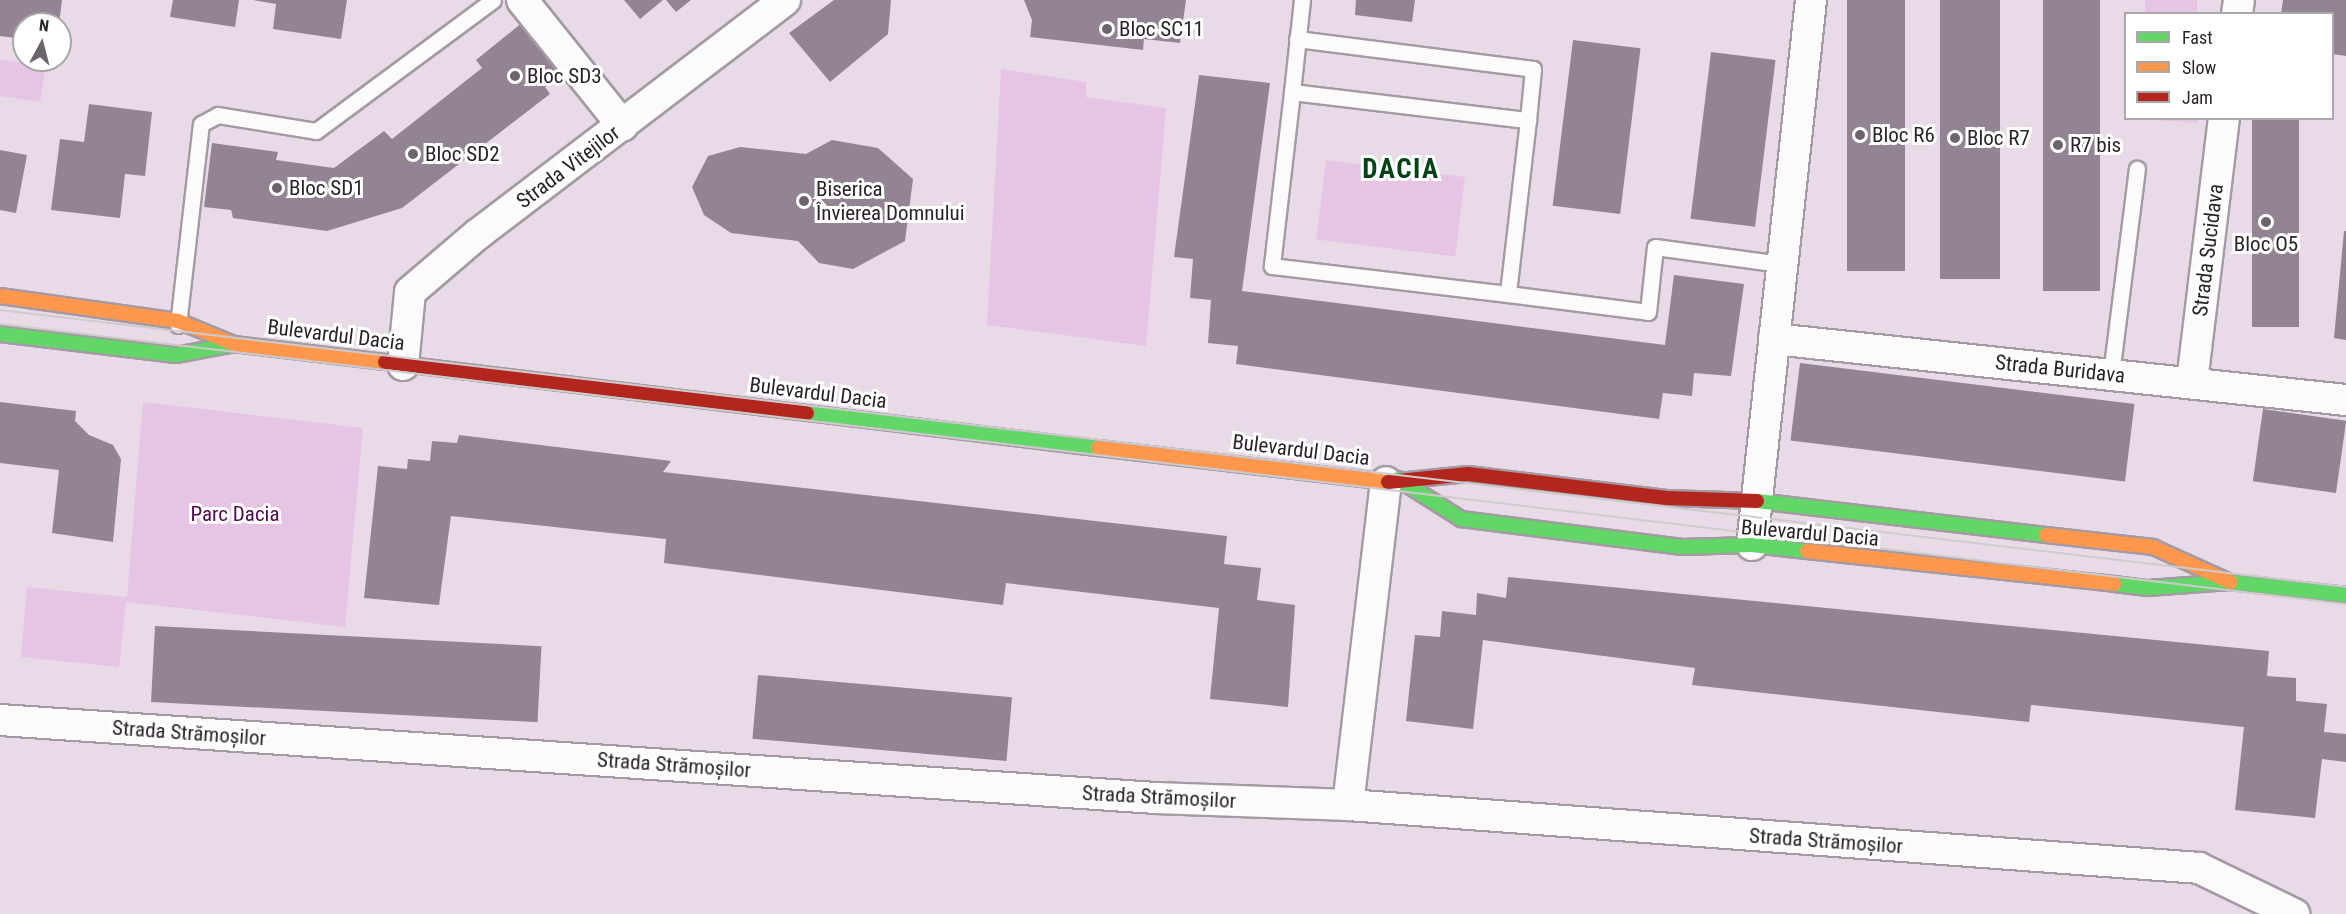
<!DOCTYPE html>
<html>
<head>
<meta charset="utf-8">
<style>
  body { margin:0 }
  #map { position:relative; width:2346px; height:914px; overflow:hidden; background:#e8dbe7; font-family:"Roboto Condensed",sans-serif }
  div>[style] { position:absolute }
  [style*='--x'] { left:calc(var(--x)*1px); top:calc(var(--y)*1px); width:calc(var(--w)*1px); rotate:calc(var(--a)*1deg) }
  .green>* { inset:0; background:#e6c5e4; transform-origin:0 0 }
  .building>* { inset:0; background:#938493; transform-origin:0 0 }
  .roads { filter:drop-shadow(2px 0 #a49aa3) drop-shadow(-2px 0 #a49aa3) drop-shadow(0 2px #a49aa3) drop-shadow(0 -2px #a49aa3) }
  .lane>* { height:15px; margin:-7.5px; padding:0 7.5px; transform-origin:7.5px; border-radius:7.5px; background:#fcfafb }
  .street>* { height:30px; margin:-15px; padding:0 15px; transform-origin:15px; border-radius:15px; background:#fcfafb }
  .fast>* { height:14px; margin:-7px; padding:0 7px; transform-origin:7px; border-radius:7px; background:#63d668 }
  .slow>* { height:14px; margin:-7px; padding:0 7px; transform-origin:7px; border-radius:7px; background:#ff974d }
  .jam>* { height:14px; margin:-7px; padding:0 7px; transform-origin:7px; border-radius:7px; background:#b3261e }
  .tram>* { height:1.5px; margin:-0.75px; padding:0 0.75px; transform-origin:0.75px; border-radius:0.75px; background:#cecbce }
  .dots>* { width:16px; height:16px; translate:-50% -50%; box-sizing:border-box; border:3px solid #fff; border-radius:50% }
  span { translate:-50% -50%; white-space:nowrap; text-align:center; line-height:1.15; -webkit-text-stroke:6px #fff; paint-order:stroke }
  .poi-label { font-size:21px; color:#2b232b }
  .left { translate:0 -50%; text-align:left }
  .street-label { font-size:21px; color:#2b232b }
  .park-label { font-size:21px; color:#510851 }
  .district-label { font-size:27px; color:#004415; font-weight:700; letter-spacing:1.5px }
  .legend { position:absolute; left:2124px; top:12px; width:210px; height:108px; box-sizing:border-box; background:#fff; border:2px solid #aaa7aa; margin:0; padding:8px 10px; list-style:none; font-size:18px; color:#2b232b }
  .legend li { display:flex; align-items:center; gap:12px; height:30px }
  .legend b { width:30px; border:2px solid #aaa7aa }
  .north { position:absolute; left:12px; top:12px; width:60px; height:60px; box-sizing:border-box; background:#fff; border:2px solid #aaa7aa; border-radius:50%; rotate:7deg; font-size:16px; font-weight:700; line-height:24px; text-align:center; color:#2b232b }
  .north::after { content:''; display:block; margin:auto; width:21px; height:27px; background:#6d636d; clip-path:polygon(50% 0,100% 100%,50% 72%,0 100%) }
</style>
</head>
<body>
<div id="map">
  <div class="green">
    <i style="left:2145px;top:0;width:52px;height:13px"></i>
    <i style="clip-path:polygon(0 60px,46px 65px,40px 102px,0 96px)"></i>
    <i style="clip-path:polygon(1001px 69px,1086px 82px,1086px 97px,1166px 108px,1146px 346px,987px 325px)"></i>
    <i style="clip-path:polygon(2130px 118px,2198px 118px,2198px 119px,2197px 123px)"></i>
    <i style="left:1326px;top:160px;width:140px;height:80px;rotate:7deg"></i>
    <i style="clip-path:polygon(143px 402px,363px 428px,345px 627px,126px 602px,119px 667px,21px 657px,27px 587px,127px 597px)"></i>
  </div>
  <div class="building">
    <i style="clip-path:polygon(0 0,62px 0,59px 24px,24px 24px,24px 39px,0 36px)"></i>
    <i style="clip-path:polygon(173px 0,239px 0,235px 27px,170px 17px)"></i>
    <i style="clip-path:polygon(253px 0,347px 0,341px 39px,273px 29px,276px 4px)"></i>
    <i style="clip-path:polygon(624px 0,663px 0,640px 19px)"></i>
    <i style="clip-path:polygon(666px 0,691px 0,676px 12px)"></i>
    <i style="clip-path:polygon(834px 0,891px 0,888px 34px,830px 82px,789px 33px)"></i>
    <i style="clip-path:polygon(1024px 0,1186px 0,1180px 43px,1144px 39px,1143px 50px,1030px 37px,1032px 20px)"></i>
    <i style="clip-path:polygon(1356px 0,1415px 0,1412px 22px,1355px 15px)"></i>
    <i style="left:1847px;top:0;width:58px;height:271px"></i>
    <i style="left:1940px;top:0;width:60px;height:279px"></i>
    <i style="left:2043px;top:0;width:57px;height:291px"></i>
    <i style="clip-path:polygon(2283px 0,2346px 0,2346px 56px,2332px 54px,2332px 14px,2281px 14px)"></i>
    <i style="clip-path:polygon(528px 18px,566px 68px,545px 87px,550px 94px,402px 208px,327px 231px,233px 218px,231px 210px,204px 207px,212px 143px,278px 152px,276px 160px,334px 168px,384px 131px,392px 139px,482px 68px,476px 60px)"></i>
    <i style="left:1573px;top:40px;width:68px;height:167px;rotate:7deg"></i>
    <i style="left:1711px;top:52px;width:65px;height:168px;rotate:7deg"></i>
    <i style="clip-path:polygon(1199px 75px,1270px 83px,1242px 291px,1665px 345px,1674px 275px,1744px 284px,1731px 376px,1694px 373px,1692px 396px,1663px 393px,1659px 419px,1236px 364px,1238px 346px,1208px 343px,1211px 300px,1190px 298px,1193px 259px,1174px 257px)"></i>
    <i style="clip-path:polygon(89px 104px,152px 112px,145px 176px,125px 174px,120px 218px,51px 210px,60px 139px,84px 142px)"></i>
    <i style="left:2252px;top:118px;width:47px;height:209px"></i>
    <i style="clip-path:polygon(832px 140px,878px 148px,913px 179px,905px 241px,853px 269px,819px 263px,798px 241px,731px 233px,704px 215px,692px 187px,708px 156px,740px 147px,806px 154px)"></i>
    <i style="clip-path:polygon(0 150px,27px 155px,16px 213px,0 210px)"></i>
    <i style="clip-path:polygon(2344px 231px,2346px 231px,2346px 340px,2334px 338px)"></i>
    <i style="left:1800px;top:363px;width:337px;height:78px;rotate:7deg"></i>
    <i style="clip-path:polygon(0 402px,76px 411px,75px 421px,89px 435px,113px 445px,121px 459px,113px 542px,52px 533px,59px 470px,0 463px)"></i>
    <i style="left:2263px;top:409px;width:84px;height:73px;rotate:8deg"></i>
    <i style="clip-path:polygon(459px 435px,671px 461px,663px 472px,1227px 536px,1224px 564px,1261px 568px,1257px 600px,1295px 605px,1288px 707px,1210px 699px,1219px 608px,1006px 583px,1003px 605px,664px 563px,666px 539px,451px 516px,439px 605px,364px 598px,378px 466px,407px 469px,408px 459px,430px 461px,432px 441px,457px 443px)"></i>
    <i style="clip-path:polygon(1508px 577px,2269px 651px,2267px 676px,2296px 678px,2296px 701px,2327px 704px,2324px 732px,2346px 734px,2346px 762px,2322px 759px,2315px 818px,2235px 810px,2244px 727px,2031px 705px,2029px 722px,1692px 685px,1695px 668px,1483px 640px,1473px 729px,1406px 721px,1415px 635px,1440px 637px,1442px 611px,1476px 615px,1477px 593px,1506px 598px)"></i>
    <i style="left:155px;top:626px;width:387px;height:76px;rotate:3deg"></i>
    <i style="left:758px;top:675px;width:255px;height:64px;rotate:5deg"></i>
  </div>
  <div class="roads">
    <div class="lane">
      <i style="--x:1302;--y:0;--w:93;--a:96.2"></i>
      <i style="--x:1292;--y:92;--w:238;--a:6.8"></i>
      <i style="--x:1528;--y:120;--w:175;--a:96.6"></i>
      <i style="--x:1508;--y:294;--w:141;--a:7.3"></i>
      <i style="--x:1648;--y:312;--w:65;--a:-83.9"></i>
      <i style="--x:1655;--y:247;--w:127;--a:7.7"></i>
      <i style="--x:1297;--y:39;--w:238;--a:7.2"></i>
      <i style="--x:1533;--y:69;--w:51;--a:95.6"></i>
      <i style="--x:1292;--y:92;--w:175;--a:96.6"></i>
      <i style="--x:1272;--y:266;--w:238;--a:6.8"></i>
      <i style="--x:178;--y:325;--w:202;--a:-83.5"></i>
      <i style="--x:201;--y:124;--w:19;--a:-28"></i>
      <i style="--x:218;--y:115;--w:99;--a:9.3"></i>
      <i style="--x:316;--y:131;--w:220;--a:-36.5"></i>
      <i style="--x:2111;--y:374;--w:207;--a:-82.8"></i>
    </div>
    <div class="street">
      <i style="--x:522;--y:0;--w:161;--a:51.3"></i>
      <i style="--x:2237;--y:14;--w:14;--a:-82"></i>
      <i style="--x:1774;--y:339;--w:575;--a:6.09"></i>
      <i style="--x:403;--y:365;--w:73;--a:-84.5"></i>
      <i style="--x:410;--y:292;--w:89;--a:-40.5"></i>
      <i style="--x:478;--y:234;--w:386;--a:-37.3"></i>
      <i style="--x:2192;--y:382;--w:266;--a:-83.1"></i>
      <i style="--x:1752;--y:545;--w:548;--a:-83.82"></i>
      <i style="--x:0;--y:720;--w:1160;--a:3.86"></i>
      <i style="--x:1157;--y:798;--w:191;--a:2.1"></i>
      <i style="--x:1348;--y:805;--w:853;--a:4.23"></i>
      <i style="--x:2199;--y:868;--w:106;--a:25.8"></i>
      <i style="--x:1348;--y:805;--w:325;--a:-83.3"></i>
    </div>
    <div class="fast">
      <i style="--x:0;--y:334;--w:177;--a:6.8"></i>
      <i style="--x:176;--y:355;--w:59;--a:-10.7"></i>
      <i style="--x:807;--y:413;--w:293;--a:6.9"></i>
      <i style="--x:1398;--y:479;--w:75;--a:32.4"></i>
      <i style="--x:1461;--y:519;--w:223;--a:7.2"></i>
      <i style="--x:1682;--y:547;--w:70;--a:-1.6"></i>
      <i style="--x:1752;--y:545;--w:55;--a:6.2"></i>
      <i style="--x:1757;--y:501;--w:291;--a:6.7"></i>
      <i style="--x:2114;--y:584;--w:34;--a:7"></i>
      <i style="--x:2148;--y:588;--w:82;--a:-4.2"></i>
      <i style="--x:2230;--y:582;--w:117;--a:6.4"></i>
    </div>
    <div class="slow">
      <i style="--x:0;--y:296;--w:180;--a:8"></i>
      <i style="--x:178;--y:321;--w:61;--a:22.3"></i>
      <i style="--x:234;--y:344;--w:152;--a:6.8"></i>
      <i style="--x:1098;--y:448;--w:292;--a:6.7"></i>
      <i style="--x:2046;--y:535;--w:108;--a:6.4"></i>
      <i style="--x:2153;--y:547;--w:85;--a:24.4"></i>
      <i style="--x:1807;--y:551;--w:309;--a:6.1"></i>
    </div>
    <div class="jam">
      <i style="--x:385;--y:362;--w:425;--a:6.9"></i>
      <i style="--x:1388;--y:482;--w:80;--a:-5.7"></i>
      <i style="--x:1468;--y:474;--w:200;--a:6.9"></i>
      <i style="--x:1667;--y:498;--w:90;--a:1.9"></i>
    </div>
  </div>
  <div class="tram">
    <i style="--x:0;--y:310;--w:2362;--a:6.73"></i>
    <i style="--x:0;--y:324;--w:2363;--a:6.81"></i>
  </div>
  <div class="dots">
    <i style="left:1107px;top:29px;background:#6d636d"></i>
    <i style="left:515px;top:76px;background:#6d636d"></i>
    <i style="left:1860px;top:135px;background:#6d636d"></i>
    <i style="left:1955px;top:138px;background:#6d636d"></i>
    <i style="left:2058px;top:145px;background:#6d636d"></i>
    <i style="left:413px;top:154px;background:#6d636d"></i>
    <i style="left:277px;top:188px;background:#6d636d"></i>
    <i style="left:804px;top:201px;background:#6d636d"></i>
    <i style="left:2266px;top:222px;background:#6d636d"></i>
  </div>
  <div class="poi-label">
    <span class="left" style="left:1119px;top:29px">Bloc SC11</span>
    <span class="left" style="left:527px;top:76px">Bloc SD3</span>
    <span class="left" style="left:1872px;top:135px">Bloc R6</span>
    <span class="left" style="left:1967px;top:138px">Bloc R7</span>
    <span class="left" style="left:2070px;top:145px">R7 bis</span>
    <span class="left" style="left:425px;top:154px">Bloc SD2</span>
    <span class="left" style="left:289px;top:188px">Bloc SD1</span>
    <span class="left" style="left:816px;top:201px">Biserica<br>Învierea Domnului</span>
    <span style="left:2266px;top:244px">Bloc O5</span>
  </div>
  <div class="street-label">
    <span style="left:568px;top:167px;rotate:-37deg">Strada Vitejilor</span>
    <span style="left:2208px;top:250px;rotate:-83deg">Strada Sucidava</span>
    <span style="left:336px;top:335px;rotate:7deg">Bulevardul Dacia</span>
    <span style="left:2060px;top:369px;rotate:6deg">Strada Buridava</span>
    <span style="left:818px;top:393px;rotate:7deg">Bulevardul Dacia</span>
    <span style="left:1301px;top:450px;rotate:7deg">Bulevardul Dacia</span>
    <span style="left:1810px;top:533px;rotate:5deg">Bulevardul Dacia</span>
    <span style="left:189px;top:733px;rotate:4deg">Strada Strămoșilor</span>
    <span style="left:674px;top:765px;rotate:4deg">Strada Strămoșilor</span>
    <span style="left:1159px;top:797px;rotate:3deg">Strada Strămoșilor</span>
    <span style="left:1826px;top:841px;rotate:4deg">Strada Strămoșilor</span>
  </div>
  <div class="park-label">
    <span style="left:235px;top:514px">Parc Dacia</span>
  </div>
  <div class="district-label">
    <span style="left:1401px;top:170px">DACIA</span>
  </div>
  <ul class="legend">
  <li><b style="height:8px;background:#63d668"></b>Fast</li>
  <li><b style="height:8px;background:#ff974d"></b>Slow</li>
  <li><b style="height:8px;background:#b3261e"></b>Jam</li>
  </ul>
  <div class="north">N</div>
</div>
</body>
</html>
